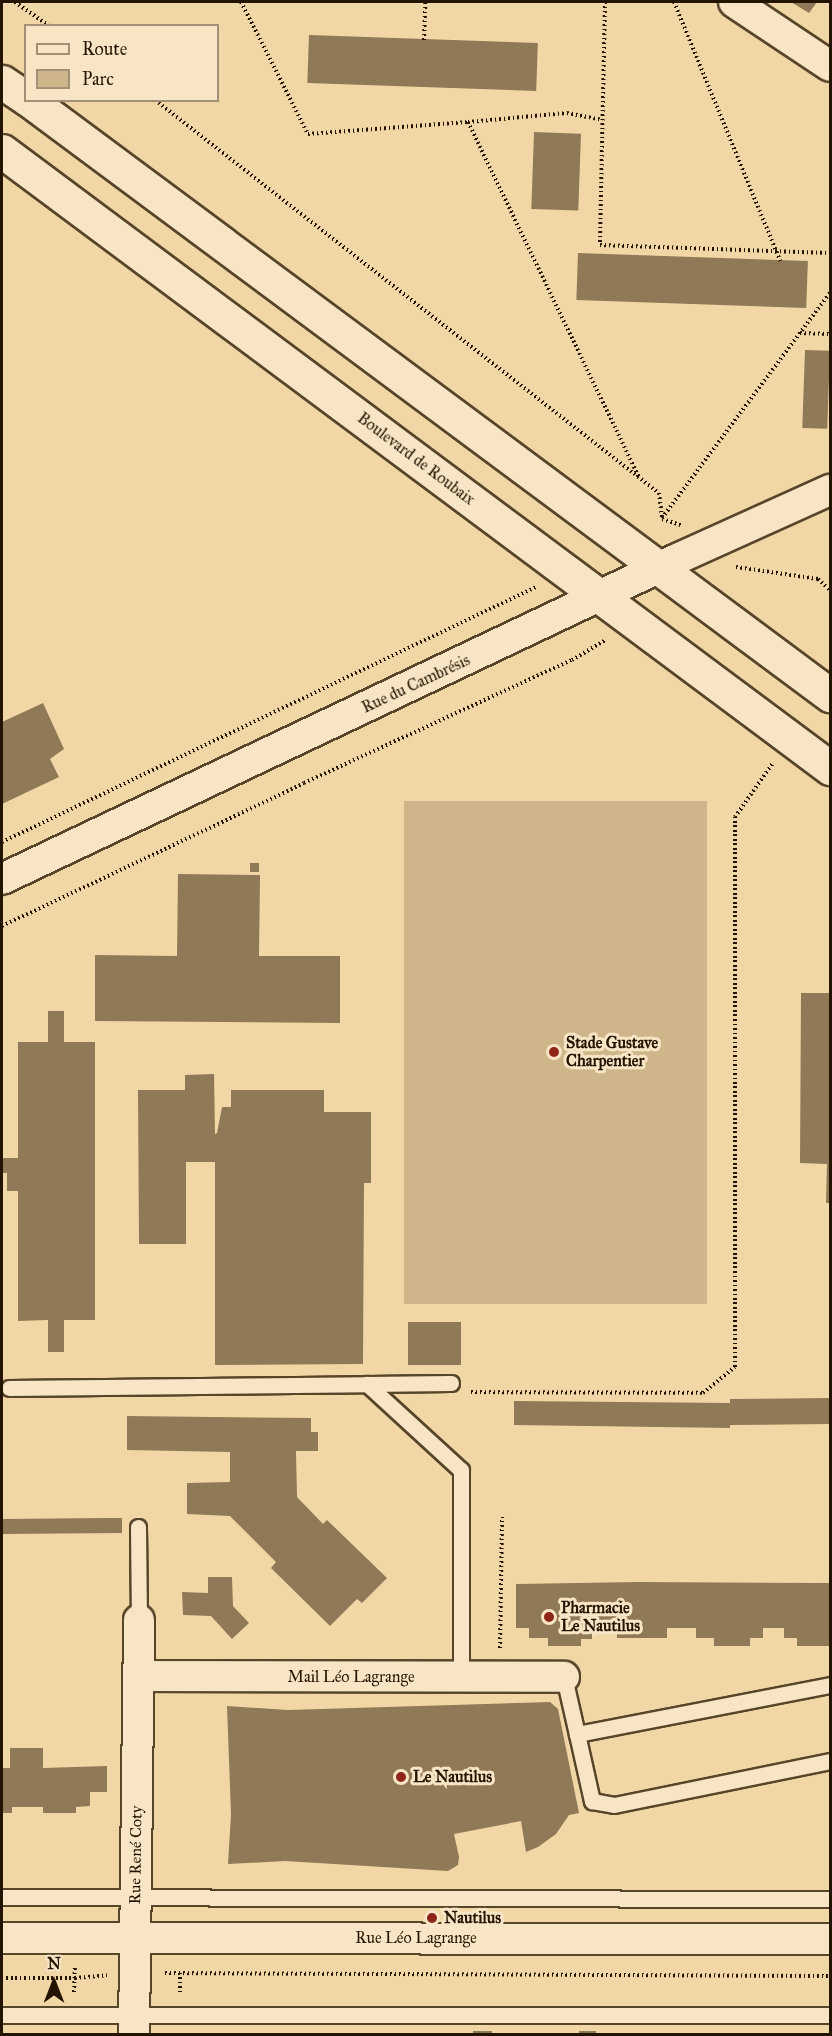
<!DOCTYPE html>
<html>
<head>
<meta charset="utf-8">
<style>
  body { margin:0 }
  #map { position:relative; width:832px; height:2036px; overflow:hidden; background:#f2d7a6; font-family:"IM FELL Great Primer",serif }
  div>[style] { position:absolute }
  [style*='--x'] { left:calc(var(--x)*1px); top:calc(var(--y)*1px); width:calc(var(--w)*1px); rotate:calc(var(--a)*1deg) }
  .green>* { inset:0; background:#cfb68a; transform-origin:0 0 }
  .building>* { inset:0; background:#8f7956; transform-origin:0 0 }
  .path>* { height:4px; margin-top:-2px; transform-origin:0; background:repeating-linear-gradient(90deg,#231400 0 1.5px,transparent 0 4.5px) }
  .roads { filter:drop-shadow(2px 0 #57452a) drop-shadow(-2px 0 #57452a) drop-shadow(0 2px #57452a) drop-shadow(0 -2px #57452a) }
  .lane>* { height:15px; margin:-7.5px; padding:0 7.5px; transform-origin:7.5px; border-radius:7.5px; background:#f7e5c5 }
  .street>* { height:30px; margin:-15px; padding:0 15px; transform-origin:15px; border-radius:15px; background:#f7e5c5 }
  .secondary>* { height:33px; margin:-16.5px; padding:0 16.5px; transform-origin:16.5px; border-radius:16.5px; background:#f7e5c5 }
  .dots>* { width:16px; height:16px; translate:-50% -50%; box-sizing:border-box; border:3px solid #f7e5c5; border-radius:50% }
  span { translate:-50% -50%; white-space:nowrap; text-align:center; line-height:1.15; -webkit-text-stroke:6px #f7e5c5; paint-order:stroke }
  .street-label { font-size:16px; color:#231400 }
  .poi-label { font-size:16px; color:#231400; font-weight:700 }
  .left { translate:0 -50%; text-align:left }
  .frame { position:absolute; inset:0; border:3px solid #231400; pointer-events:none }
  .legend { position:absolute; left:24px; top:24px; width:195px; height:78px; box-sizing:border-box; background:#f7e5c5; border:2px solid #a29176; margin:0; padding:8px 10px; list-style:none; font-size:18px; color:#231400 }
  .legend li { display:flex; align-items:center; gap:12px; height:30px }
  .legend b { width:30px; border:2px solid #a29176 }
  .north { position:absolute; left:24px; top:1952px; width:60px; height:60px; -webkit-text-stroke:4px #f7e5c5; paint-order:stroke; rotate:0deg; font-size:16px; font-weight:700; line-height:24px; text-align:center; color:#231400 }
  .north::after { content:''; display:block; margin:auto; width:21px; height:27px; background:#231400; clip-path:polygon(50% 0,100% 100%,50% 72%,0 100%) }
</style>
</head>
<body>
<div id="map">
  <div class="green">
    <i style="left:404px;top:801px;width:303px;height:503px"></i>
  </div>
  <div class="building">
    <i style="clip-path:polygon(791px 2px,817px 2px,809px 13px)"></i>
    <i style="left:309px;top:35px;width:229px;height:48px;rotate:2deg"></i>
    <i style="left:534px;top:132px;width:47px;height:77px;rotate:2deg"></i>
    <i style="left:578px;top:253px;width:230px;height:47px;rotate:2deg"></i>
    <i style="left:805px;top:350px;width:25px;height:78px;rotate:2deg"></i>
    <i style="clip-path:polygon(43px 703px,64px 749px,50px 759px,59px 777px,2px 804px,2px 722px)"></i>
    <i style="left:259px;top:863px;width:9px;height:9px;rotate:90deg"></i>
    <i style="clip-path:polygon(178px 874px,260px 875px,259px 956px,340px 956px,340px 1023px,95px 1021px,95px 955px,177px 956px)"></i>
    <i style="clip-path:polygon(801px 993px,830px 993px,830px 1203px,826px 1203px,827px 1164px,800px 1163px)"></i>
    <i style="clip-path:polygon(48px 1011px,64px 1011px,64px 1042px,95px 1042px,95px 1320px,64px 1320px,64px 1352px,48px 1352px,48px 1320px,18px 1321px,18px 1191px,7px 1191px,7px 1173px,2px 1173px,2px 1158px,18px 1158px,18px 1042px,48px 1042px)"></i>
    <i style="clip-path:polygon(214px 1074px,215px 1134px,217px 1133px,222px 1107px,231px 1107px,231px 1090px,324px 1090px,324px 1112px,371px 1112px,371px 1183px,364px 1183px,363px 1364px,215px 1365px,215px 1162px,186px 1162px,186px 1244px,139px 1244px,138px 1090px,185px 1090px,185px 1075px)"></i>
    <i style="left:408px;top:1322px;width:53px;height:43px"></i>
    <i style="clip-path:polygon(830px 1398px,830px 1424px,730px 1425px,730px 1428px,514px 1425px,514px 1401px,730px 1403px,730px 1399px)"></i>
    <i style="clip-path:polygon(127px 1416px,311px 1418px,311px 1432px,318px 1432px,318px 1451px,296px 1451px,297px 1497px,323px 1524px,327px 1520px,387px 1578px,362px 1603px,357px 1599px,330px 1626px,271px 1568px,276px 1562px,230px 1516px,187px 1514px,187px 1483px,230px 1482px,230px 1452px,127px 1450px)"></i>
    <i style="clip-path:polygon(106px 1518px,122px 1518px,122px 1533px,2px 1534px,2px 1519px)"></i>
    <i style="clip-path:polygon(208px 1577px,232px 1577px,233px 1606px,249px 1623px,232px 1639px,211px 1616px,183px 1615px,182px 1592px,208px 1593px)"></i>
    <i style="clip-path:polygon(638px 1582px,830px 1583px,830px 1646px,797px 1646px,797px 1638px,784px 1638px,784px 1628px,763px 1628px,763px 1638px,750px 1638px,750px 1646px,714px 1646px,714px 1638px,696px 1638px,696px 1628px,667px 1628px,667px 1638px,617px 1638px,617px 1628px,592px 1628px,592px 1639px,581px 1639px,581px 1646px,548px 1646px,548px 1638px,529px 1638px,529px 1628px,516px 1628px,516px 1584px)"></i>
    <i style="clip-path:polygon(550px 1702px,558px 1709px,579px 1813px,569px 1815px,556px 1834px,538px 1847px,526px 1852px,521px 1821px,454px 1834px,459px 1857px,458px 1865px,448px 1871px,285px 1861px,228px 1864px,231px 1814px,227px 1706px,288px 1710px)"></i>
    <i style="clip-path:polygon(10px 1748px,43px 1748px,43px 1768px,107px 1766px,107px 1792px,90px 1792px,90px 1806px,76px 1807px,76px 1813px,43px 1813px,43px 1807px,12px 1807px,12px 1813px,2px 1813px,2px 1768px,10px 1768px)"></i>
    <i style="left:473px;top:2031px;width:19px;height:3px"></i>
    <i style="left:579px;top:2031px;width:17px;height:3px"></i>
  </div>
  <div class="path">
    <i style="--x:15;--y:2;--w:42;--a:35.2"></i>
    <i style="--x:241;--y:2;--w:148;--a:63.1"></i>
    <i style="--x:308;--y:134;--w:160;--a:-4.3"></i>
    <i style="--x:468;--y:122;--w:395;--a:64.3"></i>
    <i style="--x:605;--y:2;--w:243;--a:91.2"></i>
    <i style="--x:600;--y:245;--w:230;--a:2"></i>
    <i style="--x:674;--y:2;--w:280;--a:67.7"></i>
    <i style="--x:424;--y:40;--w:38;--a:-88"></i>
    <i style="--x:155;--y:100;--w:639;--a:37.95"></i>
    <i style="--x:659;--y:493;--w:26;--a:83"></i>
    <i style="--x:468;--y:122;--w:99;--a:-5.2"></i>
    <i style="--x:567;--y:113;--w:36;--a:11"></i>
    <i style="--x:800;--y:333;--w:30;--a:2"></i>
    <i style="--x:662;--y:518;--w:281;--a:-53.3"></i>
    <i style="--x:662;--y:519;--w:20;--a:18"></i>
    <i style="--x:736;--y:567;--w:83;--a:8.3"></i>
    <i style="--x:818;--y:579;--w:16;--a:43"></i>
    <i style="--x:2;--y:842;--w:592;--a:-25.53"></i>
    <i style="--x:2;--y:926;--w:334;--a:-25.3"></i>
    <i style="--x:304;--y:783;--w:295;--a:-24.7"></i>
    <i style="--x:572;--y:660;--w:39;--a:-31"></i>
    <i style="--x:471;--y:1392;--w:232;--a:0.2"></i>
    <i style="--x:703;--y:1393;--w:41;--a:-39.1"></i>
    <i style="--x:735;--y:1367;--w:550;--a:-90"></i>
    <i style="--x:735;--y:817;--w:66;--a:-54.9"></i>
    <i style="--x:500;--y:1648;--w:131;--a:-89.1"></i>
    <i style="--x:165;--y:1973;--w:665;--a:0.26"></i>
    <i style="--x:2;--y:1978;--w:73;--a:0"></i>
    <i style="--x:75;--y:1978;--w:32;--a:-5"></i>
    <i style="--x:74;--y:1992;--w:25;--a:-88"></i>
    <i style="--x:180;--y:1992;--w:19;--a:-90"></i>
  </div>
  <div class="roads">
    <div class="lane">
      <i style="--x:367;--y:1384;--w:84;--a:-0.7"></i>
      <i style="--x:9;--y:1388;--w:358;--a:-0.6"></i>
      <i style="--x:367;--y:1384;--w:127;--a:42.5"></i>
      <i style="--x:461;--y:1470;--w:207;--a:90"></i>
      <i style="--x:138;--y:1527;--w:93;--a:89.4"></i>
      <i style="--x:564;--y:1677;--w:58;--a:77.2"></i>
      <i style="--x:830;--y:1685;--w:258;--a:169"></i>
      <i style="--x:577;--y:1734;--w:69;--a:77.4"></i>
      <i style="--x:592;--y:1801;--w:22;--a:10"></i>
      <i style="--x:614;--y:1805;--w:220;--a:-11.5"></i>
      <i style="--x:2;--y:1897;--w:828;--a:0.14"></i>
      <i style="--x:2;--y:2015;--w:828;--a:0"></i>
    </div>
    <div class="street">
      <i style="--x:734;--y:2;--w:115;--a:33.7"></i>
      <i style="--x:2;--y:879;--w:747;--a:-25.36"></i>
      <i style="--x:677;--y:559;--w:168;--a:-24.3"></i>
      <i style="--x:139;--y:1676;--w:425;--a:0.1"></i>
      <i style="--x:2;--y:1938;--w:828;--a:0.07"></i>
      <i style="--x:134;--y:2034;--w:414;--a:-89.3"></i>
    </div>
    <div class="secondary">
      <i style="--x:2;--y:82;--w:29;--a:34"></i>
      <i style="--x:29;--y:100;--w:998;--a:36.61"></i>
      <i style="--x:2;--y:151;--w:1033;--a:36.69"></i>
    </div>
  </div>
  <div class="dots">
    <i style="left:554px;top:1052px;background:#8f2418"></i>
    <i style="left:549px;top:1617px;background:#8f2418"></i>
    <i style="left:401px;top:1777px;background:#8f2418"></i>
    <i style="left:432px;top:1918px;background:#8f2418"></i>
  </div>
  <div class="street-label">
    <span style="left:416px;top:459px;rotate:37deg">Boulevard de Roubaix</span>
    <span style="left:416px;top:684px;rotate:-25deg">Rue du Cambrésis</span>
    <span style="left:351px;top:1677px">Mail Léo Lagrange</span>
    <span style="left:136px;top:1855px;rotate:-89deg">Rue René Coty</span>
    <span style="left:416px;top:1938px">Rue Léo Lagrange</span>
  </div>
  <div class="poi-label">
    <span class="left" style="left:566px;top:1052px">Stade Gustave<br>Charpentier</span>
    <span class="left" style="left:561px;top:1617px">Pharmacie<br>Le Nautilus</span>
    <span class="left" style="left:413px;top:1777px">Le Nautilus</span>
    <span class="left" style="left:444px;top:1918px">Nautilus</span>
  </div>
  <div class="frame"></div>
  <ul class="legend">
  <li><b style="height:8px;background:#f7e5c5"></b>Route</li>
  <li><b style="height:16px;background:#cfb68a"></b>Parc</li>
  </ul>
  <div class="north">N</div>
</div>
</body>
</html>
